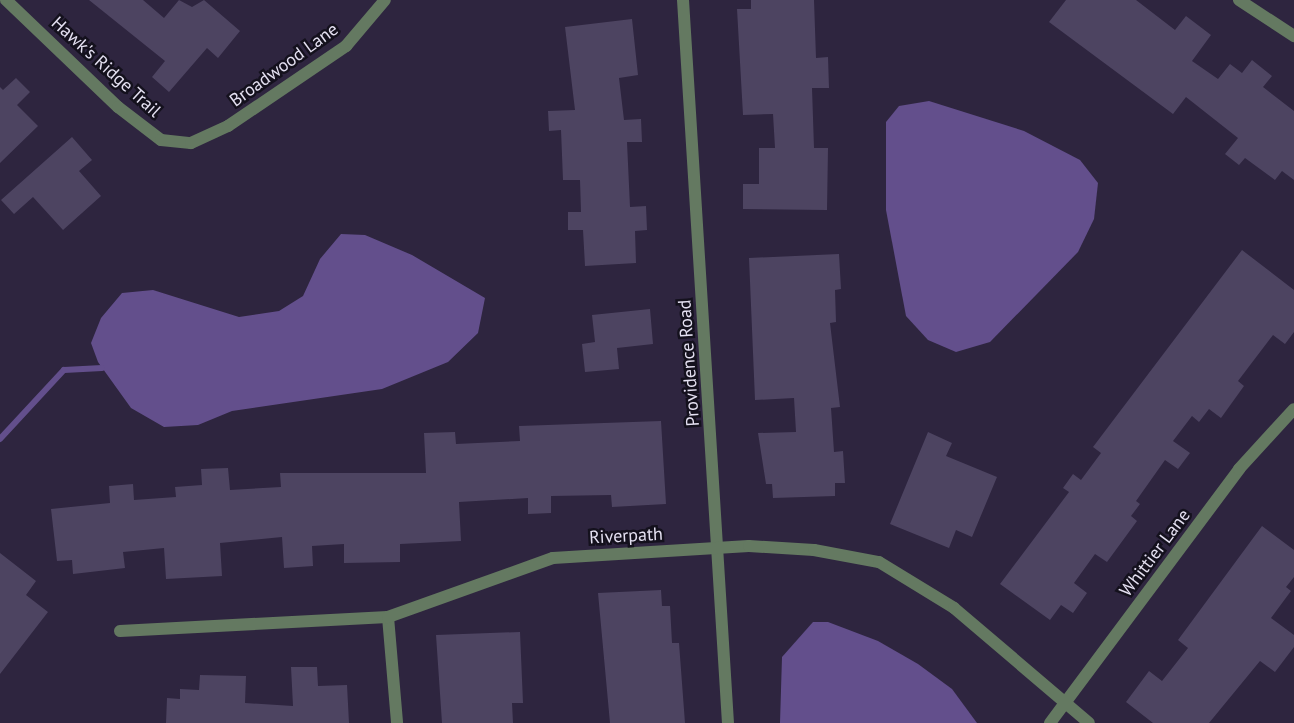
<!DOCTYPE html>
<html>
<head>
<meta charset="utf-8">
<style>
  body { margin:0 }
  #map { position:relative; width:1294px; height:723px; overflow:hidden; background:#2e253f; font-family:"PT Sans",sans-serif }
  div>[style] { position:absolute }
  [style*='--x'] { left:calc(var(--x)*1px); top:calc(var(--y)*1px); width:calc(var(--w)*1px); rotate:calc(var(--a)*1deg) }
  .water>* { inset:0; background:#634f8c }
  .stream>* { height:6px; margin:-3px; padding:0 3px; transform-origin:3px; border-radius:3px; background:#634f8c }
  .building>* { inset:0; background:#4d4461 }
  .street>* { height:12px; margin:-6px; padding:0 6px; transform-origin:6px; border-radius:6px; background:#647961 }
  span { translate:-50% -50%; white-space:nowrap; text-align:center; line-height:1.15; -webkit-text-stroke:5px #14111d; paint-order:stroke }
  .street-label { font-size:18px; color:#e4e0f1 }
</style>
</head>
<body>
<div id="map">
  <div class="water">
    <i style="clip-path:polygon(929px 101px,1024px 131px,1080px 160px,1098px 183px,1094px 219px,1078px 252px,990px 342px,956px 352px,928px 340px,906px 316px,886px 210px,886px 122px,899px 106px)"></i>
    <i style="clip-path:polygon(341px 234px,365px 235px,412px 255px,485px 298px,478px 333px,448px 362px,382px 389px,232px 411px,198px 425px,164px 427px,131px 408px,98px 362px,91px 343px,101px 318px,122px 293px,153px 290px,239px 317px,279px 311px,303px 296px,320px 259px)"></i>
    <i style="clip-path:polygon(813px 622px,828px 622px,878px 641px,918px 664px,952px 689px,977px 723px,780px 723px,782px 657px)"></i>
  </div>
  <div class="stream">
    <i style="--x:0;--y:439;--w:94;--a:-47.2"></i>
    <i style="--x:64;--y:370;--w:38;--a:-3"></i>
  </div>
  <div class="building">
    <i style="clip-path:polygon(89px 0,143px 0,164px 18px,179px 0,192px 7px,204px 0,240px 31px,218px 58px,207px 48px,169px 92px,152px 77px,165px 61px)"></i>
    <i style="clip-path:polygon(751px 0,814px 0,816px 58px,828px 57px,829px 88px,812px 88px,814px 148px,828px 148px,827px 210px,743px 209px,743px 184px,759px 184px,759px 148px,775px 148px,773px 114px,743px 115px,737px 9px,751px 9px)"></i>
    <i style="clip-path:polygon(1066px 0,1136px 0,1175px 30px,1186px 16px,1211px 35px,1192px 61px,1218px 79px,1230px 64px,1242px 73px,1252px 60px,1272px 76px,1263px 87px,1294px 111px,1294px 180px,1282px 171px,1275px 180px,1245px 158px,1239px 165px,1225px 154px,1238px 138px,1186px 97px,1173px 114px,1049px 22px)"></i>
    <i style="clip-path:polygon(632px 19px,638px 75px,619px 78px,624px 120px,641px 119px,642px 142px,627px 142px,630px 207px,646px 206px,647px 230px,635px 231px,636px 263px,585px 266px,583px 230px,568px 230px,568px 212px,581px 212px,580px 180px,563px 180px,561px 130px,549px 131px,548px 111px,575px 110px,565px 27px)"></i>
    <i style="clip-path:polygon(16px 78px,30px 92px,17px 105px,38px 126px,0 163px,0 87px,3px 90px)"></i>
    <i style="clip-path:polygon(72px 137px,92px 160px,79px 171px,101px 196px,63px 230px,33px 197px,14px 214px,1px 200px)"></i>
    <i style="clip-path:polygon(1242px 250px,1294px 290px,1294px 332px,1285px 344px,1273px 335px,1238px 381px,1244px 386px,1221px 418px,1209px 409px,1199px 422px,1192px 416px,1173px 441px,1190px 453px,1178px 469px,1165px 460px,1136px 501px,1140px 504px,1131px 516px,1137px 521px,1107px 562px,1095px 554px,1074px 583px,1087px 593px,1073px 613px,1061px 605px,1050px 620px,1000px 584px,1069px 492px,1063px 488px,1073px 474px,1081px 480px,1101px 453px,1093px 447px)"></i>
    <i style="clip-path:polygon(839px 254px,841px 289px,835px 290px,836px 322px,830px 323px,840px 407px,831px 408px,834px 452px,843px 451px,845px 483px,835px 483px,835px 496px,773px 498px,772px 484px,766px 484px,758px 433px,796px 432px,794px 398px,755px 400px,749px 258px)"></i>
    <i style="clip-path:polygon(650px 309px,653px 344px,617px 348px,619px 369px,585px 372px,582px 344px,595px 342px,592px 315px)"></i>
    <i style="clip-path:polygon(661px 421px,666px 504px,612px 507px,611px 495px,551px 496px,551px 513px,528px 514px,528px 498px,459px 502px,461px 541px,400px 544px,400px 562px,344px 563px,344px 544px,312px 546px,313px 566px,284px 568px,282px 537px,220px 543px,222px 576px,166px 579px,164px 548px,123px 552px,125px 568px,73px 574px,72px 560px,57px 561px,51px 509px,110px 503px,109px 486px,133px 484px,134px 500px,176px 497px,175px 487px,202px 485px,201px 469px,228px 468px,230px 490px,281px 487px,280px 473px,426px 473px,424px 433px,455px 432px,456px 444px,520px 441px,519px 426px)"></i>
    <i style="clip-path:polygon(928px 432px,952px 443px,946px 456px,997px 477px,972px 537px,956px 530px,949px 548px,890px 524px)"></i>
    <i style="clip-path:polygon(1262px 526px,1294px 550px,1294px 577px,1286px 587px,1291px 591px,1271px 618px,1294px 635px,1294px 647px,1275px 672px,1260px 661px,1209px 723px,1153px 723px,1126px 702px,1149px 671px,1162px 681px,1188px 648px,1178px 640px)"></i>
    <i style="clip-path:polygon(0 553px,36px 581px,26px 595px,48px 612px,0 674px)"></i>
    <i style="clip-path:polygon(661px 590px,662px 606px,670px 606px,672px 643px,679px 643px,685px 723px,610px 723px,598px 593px)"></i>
    <i style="clip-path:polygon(520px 632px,523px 703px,512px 703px,513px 723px,442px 723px,436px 635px)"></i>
    <i style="clip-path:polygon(291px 667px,317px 667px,318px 686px,347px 685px,349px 723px,166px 723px,167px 698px,180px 699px,180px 689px,199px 690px,200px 675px,246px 676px,245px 703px,293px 706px)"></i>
  </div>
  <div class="street">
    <i style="--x:6;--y:0;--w:155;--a:43.7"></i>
    <i style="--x:118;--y:107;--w:54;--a:37.5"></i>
    <i style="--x:161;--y:140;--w:30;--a:6"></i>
    <i style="--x:191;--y:143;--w:41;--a:-24.7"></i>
    <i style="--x:228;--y:126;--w:143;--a:-34.1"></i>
    <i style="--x:346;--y:46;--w:60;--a:-49.7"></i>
    <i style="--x:683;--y:0;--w:724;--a:86.44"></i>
    <i style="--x:1239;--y:0;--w:66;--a:33.2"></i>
    <i style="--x:388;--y:617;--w:106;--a:85.1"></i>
    <i style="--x:120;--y:631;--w:268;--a:-3"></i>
    <i style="--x:388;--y:617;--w:175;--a:-19.7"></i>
    <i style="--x:553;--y:558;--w:196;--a:-3.5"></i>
    <i style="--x:749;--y:546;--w:65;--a:3.5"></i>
    <i style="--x:814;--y:550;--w:66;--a:10.5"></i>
    <i style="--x:879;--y:562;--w:88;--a:31.5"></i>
    <i style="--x:954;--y:608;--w:177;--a:40.4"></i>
    <i style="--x:1050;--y:723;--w:317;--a:-53.3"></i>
    <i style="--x:1239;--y:469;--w:81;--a:-47.5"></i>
  </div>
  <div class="street-label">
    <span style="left:284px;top:65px;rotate:-36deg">Broadwood Lane</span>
    <span style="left:106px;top:67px;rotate:42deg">Hawk's Ridge Trail</span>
    <span style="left:689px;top:363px;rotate:-94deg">Providence Road</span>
    <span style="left:626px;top:536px;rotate:-3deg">Riverpath</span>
    <span style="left:1155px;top:553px;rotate:-53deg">Whittier Lane</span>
  </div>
</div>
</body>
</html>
